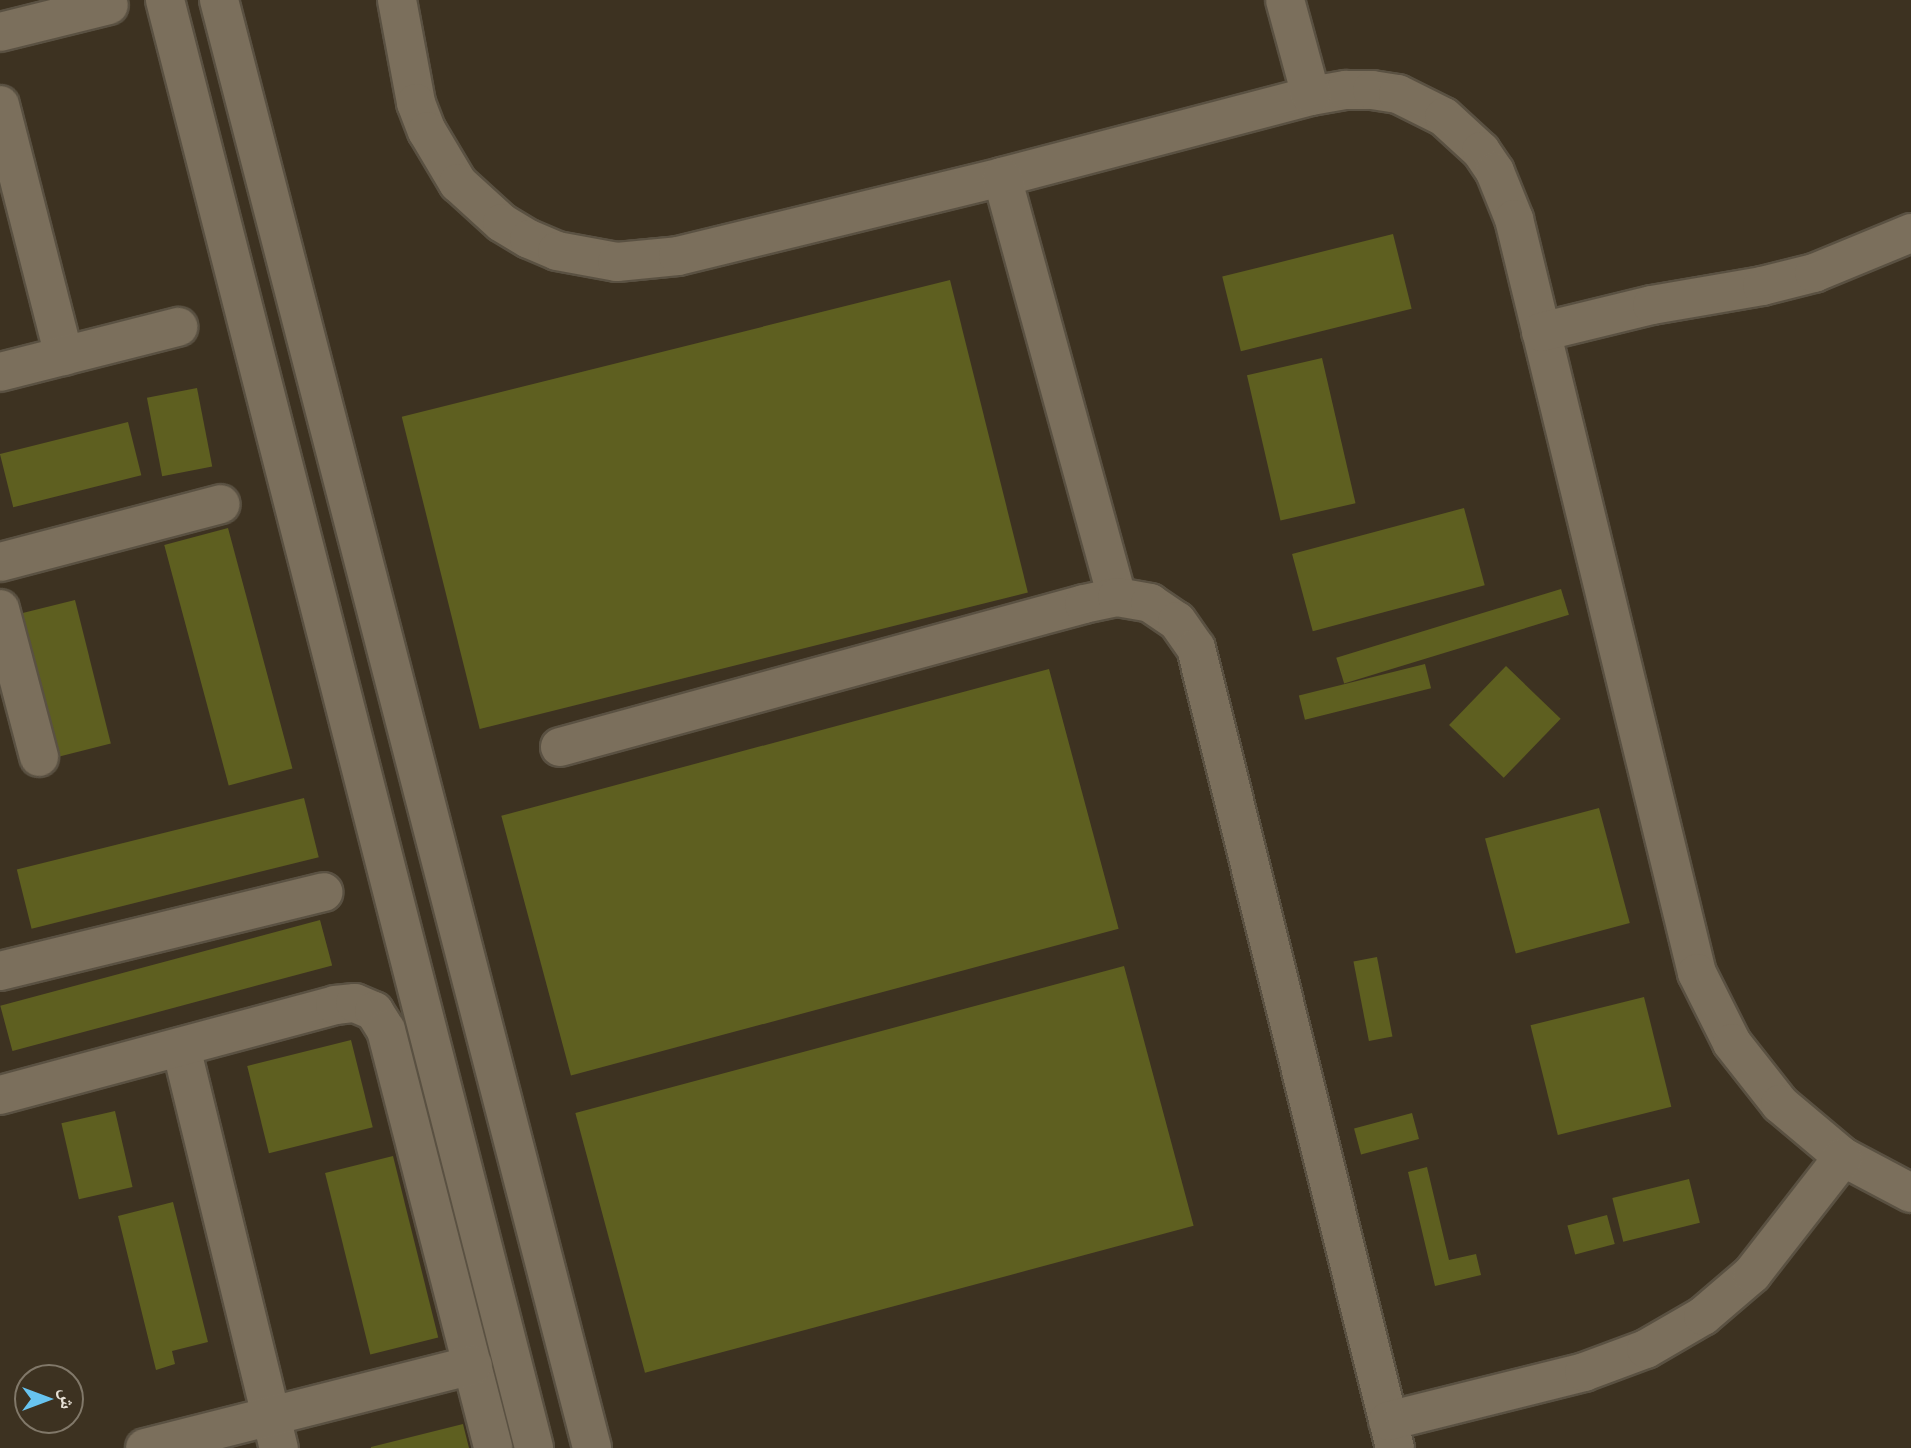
<!DOCTYPE html>
<html>
<head>
<meta charset="utf-8">
<style>
  body { margin:0 }
  #map { position:relative; width:1911px; height:1448px; overflow:hidden; background:#3d3221; font-family:"Asap Condensed","Noto Naskh Arabic",sans-serif }
  div>[style] { position:absolute }
  [style*='--x'] { left:calc(var(--x)*1px); top:calc(var(--y)*1px); width:calc(var(--w)*1px); rotate:calc(var(--a)*1deg) }
  .building>* { inset:0; background:#5e5f20; transform-origin:0 0 }
  .roads { filter:drop-shadow(2px 0 #5a5142) drop-shadow(-2px 0 #5a5142) drop-shadow(0 2px #5a5142) drop-shadow(0 -2px #5a5142) }
  .minor>* { height:38px; margin:-19px; padding:0 19px; transform-origin:19px; border-radius:19px; background:#7b6f5c }
  span { translate:-50% -50%; white-space:nowrap; text-align:center; line-height:1.15; -webkit-text-stroke:5px #3d3221; paint-order:stroke }
  .north { position:absolute; left:14px; top:1364px; width:70px; height:70px; box-sizing:border-box; background:#3d3221; border:2px solid #817869; border-radius:50%; rotate:90deg; font-size:19px; font-weight:700; line-height:28px; text-align:center; color:#e6e0d5 }
  .north::after { content:''; display:block; margin:auto; width:24px; height:32px; background:#68c4f0; clip-path:polygon(50% 0,100% 100%,50% 72%,0 100%) }
</style>
</head>
<body>
<div id="map">
  <div class="building">
    <i style="left:1393px;top:234px;width:77px;height:176px;rotate:76deg"></i>
    <i style="left:950px;top:280px;width:322px;height:565px;rotate:76deg"></i>
    <i style="left:1322px;top:358px;width:149px;height:77px;rotate:77deg"></i>
    <i style="left:197px;top:388px;width:80px;height:51px;rotate:79deg"></i>
    <i style="left:128px;top:422px;width:55px;height:132px;rotate:76deg"></i>
    <i style="left:1464px;top:508px;width:80px;height:178px;rotate:75deg"></i>
    <i style="left:228px;top:528px;width:249px;height:66px;rotate:75deg"></i>
    <i style="left:1561px;top:589px;width:27px;height:235px;rotate:73deg"></i>
    <i style="left:75px;top:600px;width:148px;height:57px;rotate:76deg"></i>
    <i style="left:1425px;top:664px;width:25px;height:130px;rotate:76deg"></i>
    <i style="left:1506px;top:666px;width:76px;height:82px;rotate:44deg"></i>
    <i style="left:1049px;top:669px;width:269px;height:567px;rotate:75deg"></i>
    <i style="left:304px;top:798px;width:61px;height:296px;rotate:76deg"></i>
    <i style="left:1599px;top:808px;width:119px;height:118px;rotate:75deg"></i>
    <i style="left:320px;top:920px;width:47px;height:331px;rotate:75deg"></i>
    <i style="left:1377px;top:957px;width:81px;height:24px;rotate:79deg"></i>
    <i style="left:1124px;top:966px;width:269px;height:568px;rotate:75deg"></i>
    <i style="left:1644px;top:997px;width:113px;height:117px;rotate:76deg"></i>
    <i style="left:351px;top:1040px;width:90px;height:107px;rotate:76deg"></i>
    <i style="left:115px;top:1111px;width:78px;height:55px;rotate:77deg"></i>
    <i style="left:1412px;top:1113px;width:27px;height:60px;rotate:75deg"></i>
    <i style="left:393px;top:1156px;width:187px;height:70px;rotate:76deg"></i>
    <i style="clip-path:polygon(1427px 1167px,1449px 1260px,1476px 1254px,1481px 1275px,1435px 1286px,1408px 1172px)"></i>
    <i style="left:1689px;top:1179px;width:45px;height:79px;rotate:76deg"></i>
    <i style="clip-path:polygon(173px 1202px,208px 1342px,172px 1351px,175px 1364px,156px 1370px,118px 1216px)"></i>
    <i style="left:1607px;top:1215px;width:30px;height:41px;rotate:75deg"></i>
    <i style="clip-path:polygon(463px 1424px,469px 1448px,371px 1448px,371px 1447px)"></i>
  </div>
  <div class="roads">
    <div class="minor">
      <i style="--x:165;--y:0;--w:1494;--a:75.7"></i>
      <i style="--x:219;--y:0;--w:1495;--a:75.55"></i>
      <i style="--x:397;--y:0;--w:105;--a:79.5"></i>
      <i style="--x:416;--y:103;--w:30;--a:69"></i>
      <i style="--x:427;--y:131;--w:61;--a:59.2"></i>
      <i style="--x:458;--y:183;--w:59;--a:42.3"></i>
      <i style="--x:502;--y:223;--w:31;--a:31"></i>
      <i style="--x:529;--y:239;--w:30;--a:23"></i>
      <i style="--x:557;--y:251;--w:61;--a:10.4"></i>
      <i style="--x:617;--y:262;--w:61;--a:-5.6"></i>
      <i style="--x:678;--y:256;--w:333;--a:-13.7"></i>
      <i style="--x:1002;--y:177;--w:319;--a:-14.7"></i>
      <i style="--x:1311;--y:96;--w:36;--a:-10"></i>
      <i style="--x:1346;--y:90;--w:26;--a:0"></i>
      <i style="--x:1372;--y:90;--w:26;--a:9"></i>
      <i style="--x:1398;--y:94;--w:51;--a:26.6"></i>
      <i style="--x:1444;--y:117;--w:50;--a:42.6"></i>
      <i style="--x:1481;--y:151;--w:25;--a:56"></i>
      <i style="--x:1495;--y:172;--w:51;--a:68"></i>
      <i style="--x:1514;--y:219;--w:776;--a:76.36"></i>
      <i style="--x:1697;--y:973;--w:78;--a:63.4"></i>
      <i style="--x:1732;--y:1043;--w:78;--a:51.8"></i>
      <i style="--x:1780;--y:1104;--w:82;--a:40.1"></i>
      <i style="--x:1843;--y:1157;--w:77;--a:27.9"></i>
      <i style="--x:1285;--y:0;--w:99;--a:74.8"></i>
      <i style="--x:0;--y:32;--w:112;--a:-13.9"></i>
      <i style="--x:0;--y:105;--w:259;--a:75.7"></i>
      <i style="--x:1002;--y:177;--w:435;--a:74.7"></i>
      <i style="--x:1541;--y:332;--w:114;--a:-13.7"></i>
      <i style="--x:1652;--y:305;--w:112;--a:-9.8"></i>
      <i style="--x:1762;--y:286;--w:54;--a:-14"></i>
      <i style="--x:1814;--y:273;--w:105;--a:-22.4"></i>
      <i style="--x:0;--y:372;--w:184;--a:-14.2"></i>
      <i style="--x:0;--y:562;--w:228;--a:-14.7"></i>
      <i style="--x:0;--y:609;--w:153;--a:75.2"></i>
      <i style="--x:560;--y:747;--w:543;--a:-15.26"></i>
      <i style="--x:1084;--y:604;--w:34;--a:-12"></i>
      <i style="--x:1117;--y:597;--w:34;--a:10"></i>
      <i style="--x:1150;--y:603;--w:32;--a:34"></i>
      <i style="--x:1177;--y:621;--w:33;--a:55"></i>
      <i style="--x:1196;--y:648;--w:824;--a:76.03"></i>
      <i style="--x:0;--y:971;--w:333;--a:-13.7"></i>
      <i style="--x:181;--y:1047;--w:413;--a:76.3"></i>
      <i style="--x:0;--y:1095;--w:347;--a:-15"></i>
      <i style="--x:335;--y:1005;--w:20;--a:-6"></i>
      <i style="--x:355;--y:1003;--w:21;--a:23"></i>
      <i style="--x:374;--y:1011;--w:22;--a:58"></i>
      <i style="--x:386;--y:1030;--w:431;--a:75.6"></i>
      <i style="--x:1388;--y:1421;--w:202;--a:-14"></i>
      <i style="--x:1584;--y:1372;--w:66;--a:-20.4"></i>
      <i style="--x:1646;--y:1349;--w:66;--a:-30.1"></i>
      <i style="--x:1703;--y:1316;--w:65;--a:-40.6"></i>
      <i style="--x:1752;--y:1274;--w:148;--a:-52.1"></i>
      <i style="--x:145;--y:1448;--w:338;--a:-14.2"></i>
    </div>
  </div>
  <div class="north">ش</div>
</div>
</body>
</html>
